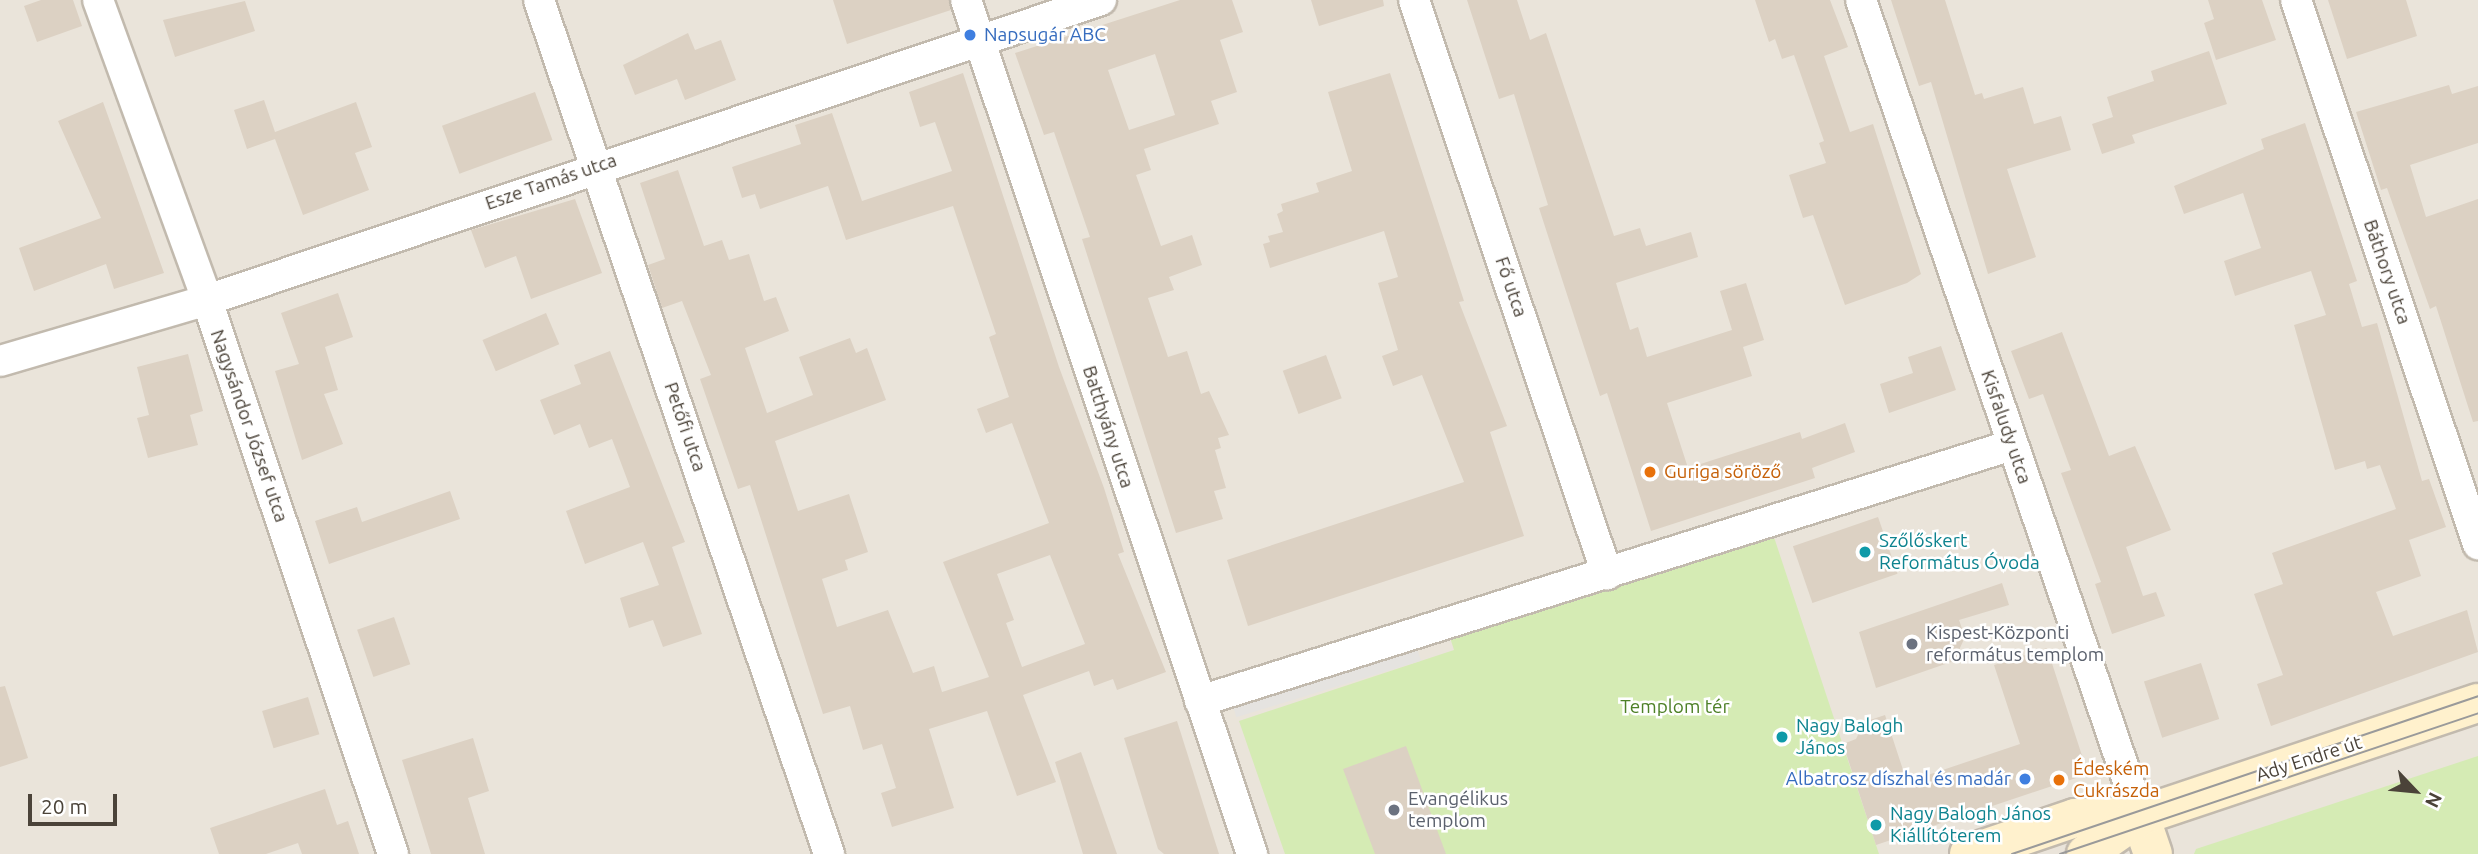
<!DOCTYPE html>
<html>
<head>
<meta charset="utf-8">
<style>
  body { margin:0 }
  #map { position:relative; width:2478px; height:854px; overflow:hidden; background:#f6f3ec; font-family:Ubuntu,sans-serif }
  div>[style] { position:absolute }
  [style*='--x'] { left:calc(var(--x)*1px); top:calc(var(--y)*1px); width:calc(var(--w)*1px); rotate:calc(var(--a)*1deg) }
  .residential>* { inset:0; background:#eae4da; transform-origin:0 0 }
  .green>* { inset:0; background:#d5ebb4 }
  .parking>* { inset:0; background:#e5e3e0; transform-origin:0 0 }
  .building>* { inset:0; background:#dcd1c3; transform-origin:0 0 }
  .roads { filter:drop-shadow(2px 0 #c2baae) drop-shadow(-2px 0 #c2baae) drop-shadow(0 2px #c2baae) drop-shadow(0 -2px #c2baae) }
  .street>* { height:30px; margin:-15px; padding:0 15px; transform-origin:15px; border-radius:15px; background:#fff }
  .secondary>* { height:38px; margin:-19px; padding:0 19px; transform-origin:19px; border-radius:19px; background:#fff1cd }
  .tram>* { height:2px; margin:-1px; padding:0 1px; transform-origin:1px; border-radius:1px; background:#9a9a9a }
  .dots>* { width:19px; height:19px; translate:-50% -50%; box-sizing:border-box; border:4px solid #fff; border-radius:50% }
  span { translate:-50% -50%; white-space:nowrap; text-align:center; line-height:1.15; -webkit-text-stroke:5px #fff; paint-order:stroke }
  .shop-label { font-size:19px; color:#366cbe }
  .left { translate:0 -50%; text-align:left }
  .right { translate:-100% -50%; text-align:right }
  .street-label { font-size:19px; color:#4b4339 }
  .food-label { font-size:19px; color:#c56008 }
  .culture-label { font-size:19px; color:#0d838f }
  .worship-label { font-size:19px; color:#5b616d }
  .park-label { font-size:19px; color:#4e8128 }
  .north { position:absolute; left:2380px; top:756px; width:70px; height:70px; -webkit-text-stroke:5px #fff; paint-order:stroke; rotate:116deg; font-size:19px; font-weight:700; line-height:28px; text-align:center; color:#4b4339 }
  .north::after { content:''; display:block; margin:auto; width:24px; height:32px; background:#4b4339; clip-path:polygon(50% 0,100% 100%,50% 72%,0 100%) }
  .scale { position:absolute; left:28px; top:794px; width:89px; height:32px; box-sizing:border-box; border:4px solid #4b4339; border-top:0; padding-left:9px; font-size:21px; line-height:24px; white-space:nowrap; color:#4b4339; -webkit-text-stroke:5px #fff; paint-order:stroke }
</style>
</head>
<body>
<div id="map">
  <div class="residential">
    <i style="left:0;top:0;width:2478px;height:854px"></i>
  </div>
  <div class="green">
    <i style="clip-path:polygon(1769px 522px,1879px 854px,1285px 854px,1239px 721px,1454px 650px,1446px 625px)"></i>
    <i style="clip-path:polygon(2478px 756px,2478px 854px,2194px 854px,2196px 849px)"></i>
  </div>
  <div class="parking">
    <i style="left:1413px;top:635px;width:27px;height:193px;rotate:73deg"></i>
  </div>
  <div class="building">
    <i style="clip-path:polygon(41px 0,73px 0,82px 26px,37px 42px,24px 6px)"></i>
    <i style="clip-path:polygon(833px 0,949px 0,951px 10px,847px 44px)"></i>
    <i style="clip-path:polygon(evenodd,1180px 0,1232px 0,1243px 32px,1220px 40px,1237px 92px,1211px 101px,1219px 124px,1144px 149px,1151px 170px,1136px 175px,1161px 246px,1192px 235px,1202px 265px,1169px 277px,1174px 290px,1148px 298px,1168px 357px,1187px 351px,1201px 394px,1209px 391px,1229px 435px,1218px 438px,1221px 448px,1215px 450px,1226px 488px,1214px 491px,1223px 519px,1176px 533px,1082px 239px,1090px 237px,1054px 132px,1044px 135px,1015px 53px,1180px 0,1155px 54px,1175px 115px,1129px 130px,1108px 70px,1155px 54px)"></i>
    <i style="clip-path:polygon(1311px 0,1383px 0,1384px 6px,1319px 26px)"></i>
    <i style="clip-path:polygon(1467px 0,1517px 0,1530px 40px,1546px 33px,1614px 236px,1640px 228px,1646px 246px,1691px 232px,1698px 257px,1616px 283px,1630px 330px,1638px 327px,1647px 357px,1732px 330px,1720px 291px,1746px 283px,1764px 340px,1743px 347px,1752px 376px,1667px 403px,1688px 468px,1800px 432px,1802px 439px,1845px 423px,1855px 452px,1812px 468px,1815px 478px,1651px 531px,1607px 393px,1600px 396px,1560px 273px,1539px 208px,1548px 205px,1514px 94px,1499px 99px)"></i>
    <i style="clip-path:polygon(1755px 0,1830px 0,1848px 47px,1824px 56px,1850px 132px,1873px 124px,1921px 274px,1907px 283px,1845px 305px,1813px 215px,1803px 218px,1789px 175px,1826px 163px,1819px 143px,1824px 141px,1794px 55px,1782px 59px,1775px 39px,1769px 42px)"></i>
    <i style="clip-path:polygon(1891px 0,1945px 0,1975px 95px,1982px 93px,1984px 99px,2023px 87px,2034px 124px,2061px 116px,2071px 150px,2007px 169px,2036px 257px,1988px 274px,1931px 82px,1919px 86px)"></i>
    <i style="clip-path:polygon(2208px 0,2262px 0,2276px 40px,2216px 60px,2204px 23px,2214px 19px)"></i>
    <i style="clip-path:polygon(2328px 0,2406px 0,2417px 36px,2347px 59px)"></i>
    <i style="clip-path:polygon(245px 1px,255px 31px,175px 57px,163px 20px)"></i>
    <i style="clip-path:polygon(688px 33px,695px 50px,721px 40px,736px 80px,685px 100px,677px 79px,635px 95px,623px 65px)"></i>
    <i style="clip-path:polygon(2209px 51px,2227px 104px,2132px 135px,2135px 143px,2102px 154px,2092px 124px,2113px 117px,2107px 97px,2154px 81px,2151px 71px)"></i>
    <i style="clip-path:polygon(evenodd,963px 73px,1059px 367px,1104px 488px,1124px 552px,1118px 554px,1166px 672px,1117px 690px,1113px 679px,1094px 686px,1089px 671px,1023px 695px,1056px 782px,1017px 796px,987px 711px,929px 729px,954px 808px,892px 827px,881px 793px,896px 788px,882px 744px,863px 750px,850px 706px,823px 714px,750px 485px,738px 489px,700px 379px,711px 375px,682px 301px,662px 308px,648px 265px,665px 259px,640px 183px,678px 170px,704px 246px,722px 240px,729px 260px,749px 254px,764px 301px,776px 297px,789px 331px,745px 348px,767px 413px,813px 395px,799px 357px,850px 338px,856px 353px,867px 348px,886px 400px,775px 441px,798px 511px,849px 494px,868px 552px,845px 560px,848px 570px,822px 579px,837px 627px,888px 610px,913px 673px,934px 666px,942px 692px,989px 677px,943px 562px,1049px 523px,1012px 423px,986px 433px,977px 409px,1009px 397px,989px 337px,996px 334px,953px 206px,846px 240px,828px 186px,760px 209px,755px 194px,742px 198px,732px 167px,801px 144px,795px 125px,832px 113px,862px 201px,952px 171px,935px 122px,920px 127px,909px 92px,963px 73px,1050px 555px,1085px 644px,1022px 667px,1006px 623px,1014px 620px,997px 574px,1050px 555px)"></i>
    <i style="clip-path:polygon(1390px 73px,1464px 301px,1459px 302px,1507px 426px,1490px 432px,1524px 536px,1248px 626px,1227px 560px,1464px 482px,1422px 375px,1393px 386px,1382px 356px,1398px 350px,1378px 283px,1398px 277px,1384px 231px,1270px 268px,1263px 244px,1270px 242px,1268px 236px,1283px 232px,1277px 214px,1283px 211px,1281px 204px,1319px 192px,1316px 183px,1352px 171px,1328px 92px)"></i>
    <i style="clip-path:polygon(2449px 85px,2452px 94px,2478px 86px,2478px 143px,2410px 165px,2426px 217px,2478px 199px,2478px 421px,2473px 422px,2436px 306px,2430px 309px,2387px 188px,2381px 190px,2356px 112px)"></i>
    <i style="left:535px;top:92px;width:51px;height:99px;rotate:70deg"></i>
    <i style="clip-path:polygon(264px 100px,275px 132px,356px 102px,372px 147px,355px 153px,369px 190px,303px 215px,275px 139px,247px 149px,234px 110px)"></i>
    <i style="clip-path:polygon(103px 102px,164px 273px,114px 289px,106px 264px,34px 291px,19px 248px,101px 218px,58px 121px)"></i>
    <i style="clip-path:polygon(2305px 123px,2357px 281px,2349px 284px,2362px 327px,2377px 323px,2422px 481px,2429px 479px,2446px 527px,2409px 540px,2421px 576px,2376px 592px,2393px 636px,2467px 610px,2478px 652px,2271px 726px,2257px 684px,2283px 675px,2254px 594px,2283px 584px,2272px 553px,2396px 509px,2380px 465px,2367px 469px,2365px 461px,2335px 470px,2294px 325px,2326px 315px,2311px 271px,2235px 296px,2224px 261px,2261px 248px,2243px 193px,2184px 214px,2174px 186px,2264px 149px,2261px 139px)"></i>
    <i style="clip-path:polygon(575px 199px,602px 273px,531px 299px,516px 256px,485px 268px,471px 230px)"></i>
    <i style="clip-path:polygon(338px 293px,353px 337px,325px 347px,338px 390px,324px 394px,343px 444px,302px 460px,275px 371px,299px 364px,281px 313px)"></i>
    <i style="left:546px;top:313px;width:34px;height:69px;rotate:67deg"></i>
    <i style="clip-path:polygon(2062px 332px,2109px 456px,2135px 446px,2171px 530px,2126px 547px,2143px 596px,2156px 592px,2165px 616px,2112px 634px,2095px 584px,2101px 582px,2061px 473px,2071px 470px,2043px 394px,2029px 399px,2011px 351px)"></i>
    <i style="clip-path:polygon(1941px 346px,1956px 390px,1889px 413px,1880px 384px,1913px 373px,1908px 357px)"></i>
    <i style="clip-path:polygon(610px 351px,685px 542px,672px 547px,702px 634px,663px 647px,653px 620px,629px 628px,620px 598px,659px 585px,643px 542px,585px 564px,566px 511px,630px 487px,612px 439px,589px 448px,580px 424px,554px 435px,540px 400px,581px 384px,574px 365px)"></i>
    <i style="clip-path:polygon(188px 354px,203px 411px,190px 415px,198px 445px,148px 458px,137px 418px,149px 415px,137px 367px)"></i>
    <i style="left:1326px;top:355px;width:46px;height:46px;rotate:70deg"></i>
    <i style="clip-path:polygon(450px 491px,460px 519px,329px 564px,315px 521px,357px 507px,362px 522px)"></i>
    <i style="left:1878px;top:517px;width:60px;height:90px;rotate:71deg"></i>
    <i style="clip-path:polygon(2002px 583px,2009px 605px,1959px 620px,1965px 637px,1954px 661px,1876px 688px,1859px 632px)"></i>
    <i style="left:394px;top:617px;width:50px;height:39px;rotate:71deg"></i>
    <i style="clip-path:polygon(2047px 648px,2088px 774px,1876px 845px,1843px 744px,1856px 739px,1864px 722px,1885px 715px,1907px 782px,2020px 744px,1994px 665px)"></i>
    <i style="left:2201px;top:663px;width:59px;height:60px;rotate:72deg"></i>
    <i style="clip-path:polygon(5px 686px,28px 758px,0 767px,0 687px)"></i>
    <i style="left:308px;top:697px;width:39px;height:48px;rotate:73deg"></i>
    <i style="clip-path:polygon(1177px 721px,1219px 854px,1164px 854px,1158px 849px,1124px 738px)"></i>
    <i style="clip-path:polygon(473px 738px,489px 791px,468px 798px,485px 854px,431px 854px,402px 760px)"></i>
    <i style="clip-path:polygon(1406px 746px,1446px 854px,1375px 854px,1343px 769px)"></i>
    <i style="clip-path:polygon(1081px 752px,1117px 854px,1083px 854px,1055px 762px)"></i>
    <i style="clip-path:polygon(325px 789px,337px 825px,348px 821px,359px 854px,302px 854px,298px 843px,266px 854px,219px 854px,210px 828px)"></i>
  </div>
  <div class="roads">
    <div class="street">
      <i style="--x:98;--y:0;--w:319;--a:70"></i>
      <i style="--x:207;--y:300;--w:584;--a:71.44"></i>
      <i style="--x:539;--y:0;--w:902;--a:71.24"></i>
      <i style="--x:966;--y:0;--w:901;--a:71.48"></i>
      <i style="--x:1414;--y:0;--w:606;--a:71.42"></i>
      <i style="--x:1861;--y:0;--w:862;--a:71.12"></i>
      <i style="--x:2296;--y:0;--w:574;--a:71.5"></i>
      <i style="--x:0;--y:361;--w:216;--a:-16.4"></i>
      <i style="--x:207;--y:300;--w:943;--a:-18.55"></i>
      <i style="--x:1200;--y:701;--w:851;--a:-17.5"></i>
    </div>
    <div class="secondary">
      <i style="--x:2140;--y:816;--w:40;--a:71.1"></i>
      <i style="--x:1969;--y:854;--w:112;--a:-18.8"></i>
      <i style="--x:2075;--y:818;--w:65;--a:-1.8"></i>
      <i style="--x:2140;--y:816;--w:356;--a:-18.5"></i>
      <i style="--x:2086;--y:854;--w:66;--a:-35.1"></i>
    </div>
  </div>
  <div class="tram">
    <i style="--x:2012;--y:854;--w:492;--a:-18.7"></i>
    <i style="--x:2060;--y:854;--w:441;--a:-18.6"></i>
  </div>
  <div class="dots">
    <i style="left:970px;top:35px;background:#3f7fe0"></i>
    <i style="left:1650px;top:472px;background:#e8710a"></i>
    <i style="left:1865px;top:552px;background:#0f9aa8"></i>
    <i style="left:1912px;top:644px;background:#6b7280"></i>
    <i style="left:1782px;top:737px;background:#0f9aa8"></i>
    <i style="left:2025px;top:779px;background:#3f7fe0"></i>
    <i style="left:2059px;top:780px;background:#e8710a"></i>
    <i style="left:1394px;top:810px;background:#6b7280"></i>
    <i style="left:1876px;top:825px;background:#0f9aa8"></i>
  </div>
  <div class="shop-label">
    <span class="left" style="left:984px;top:35px">Napsugár ABC</span>
    <span class="right" style="left:2011px;top:779px">Albatrosz díszhal és madár</span>
  </div>
  <div class="street-label">
    <span style="left:551px;top:182px;rotate:-19deg">Esze Tamás utca</span>
    <span style="left:2387px;top:272px;rotate:71deg">Báthory utca</span>
    <span style="left:1511px;top:287px;rotate:71deg">Fő utca</span>
    <span style="left:249px;top:426px;rotate:71deg">Nagysándor József utca</span>
    <span style="left:685px;top:427px;rotate:71deg">Petőfi utca</span>
    <span style="left:1108px;top:427px;rotate:72deg">Batthyány utca</span>
    <span style="left:2006px;top:427px;rotate:71deg">Kisfaludy utca</span>
    <span style="left:2309px;top:759px;rotate:-18deg">Ady Endre út</span>
  </div>
  <div class="food-label">
    <span class="left" style="left:1664px;top:472px">Guriga söröző</span>
    <span class="left" style="left:2073px;top:780px">Édeském<br>Cukrászda</span>
  </div>
  <div class="culture-label">
    <span class="left" style="left:1879px;top:552px">Szőlőskert<br>Református Óvoda</span>
    <span class="left" style="left:1796px;top:737px">Nagy Balogh<br>János</span>
    <span class="left" style="left:1890px;top:825px">Nagy Balogh János<br>Kiállítóterem</span>
  </div>
  <div class="worship-label">
    <span class="left" style="left:1926px;top:644px">Kispest-Központi<br>református templom</span>
    <span class="left" style="left:1408px;top:810px">Evangélikus<br>templom</span>
  </div>
  <div class="park-label">
    <span style="left:1675px;top:707px">Templom tér</span>
  </div>
  <div class="north">N</div>
  <div class="scale">20 m</div>
</div>
</body>
</html>
